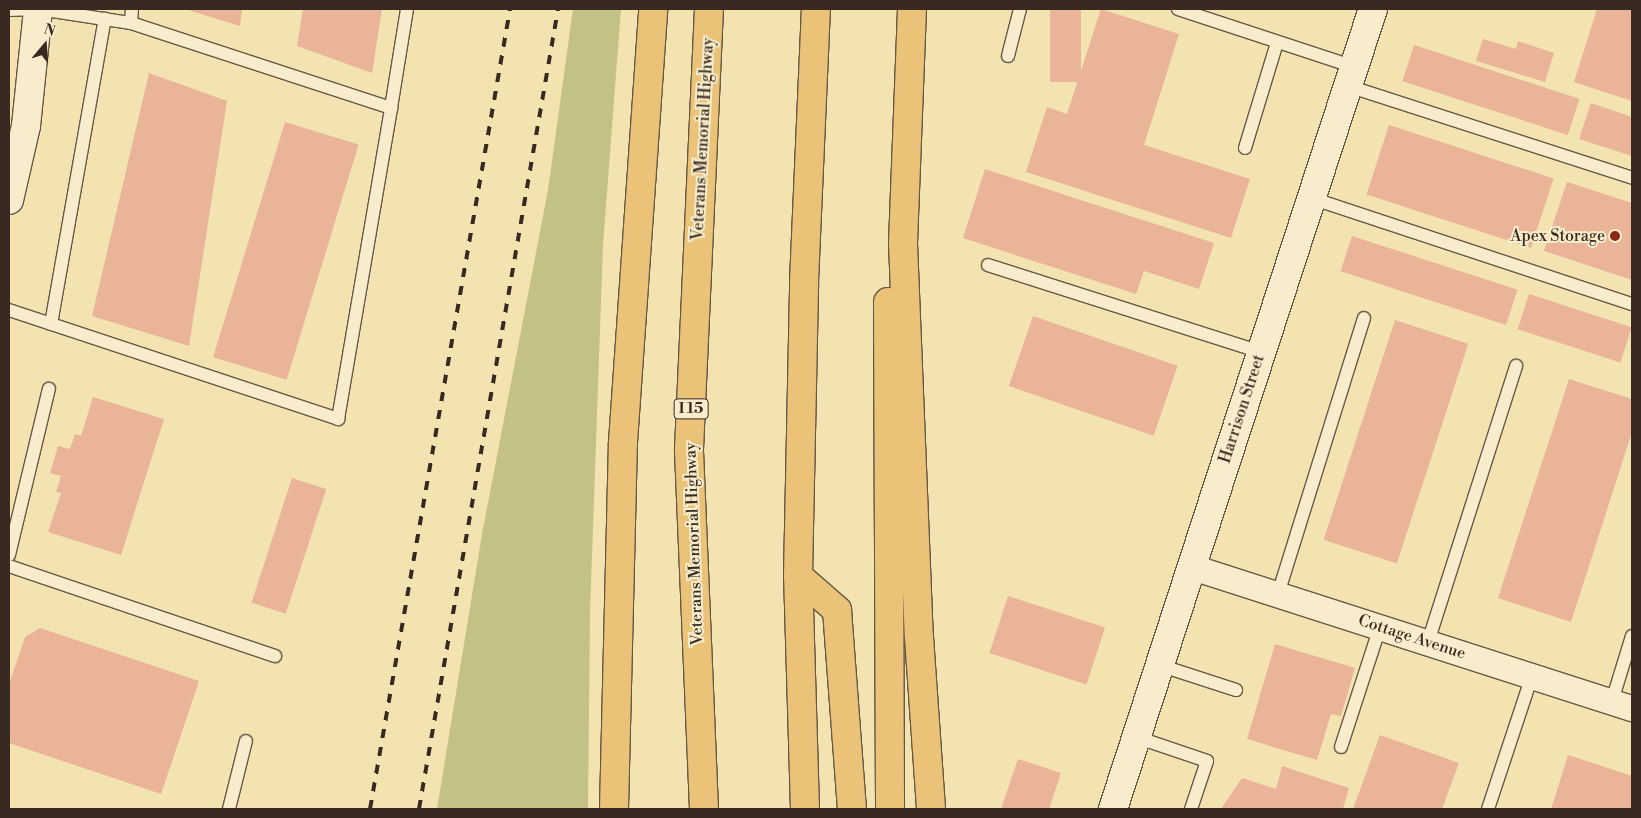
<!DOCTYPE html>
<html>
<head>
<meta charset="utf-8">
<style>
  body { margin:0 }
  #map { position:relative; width:1641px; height:818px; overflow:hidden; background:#f3e3b1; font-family:"Libre Bodoni",serif }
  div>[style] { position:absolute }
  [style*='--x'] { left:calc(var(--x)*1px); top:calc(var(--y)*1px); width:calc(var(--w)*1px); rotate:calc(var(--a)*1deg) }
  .green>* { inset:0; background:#c3c186 }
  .building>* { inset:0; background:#eab498; transform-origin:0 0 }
  .roads { filter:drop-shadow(1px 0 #675845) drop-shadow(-1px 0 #675845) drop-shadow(0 1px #675845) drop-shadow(0 -1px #675845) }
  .lane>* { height:12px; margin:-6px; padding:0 6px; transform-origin:6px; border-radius:6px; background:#f7edcc }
  .street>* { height:25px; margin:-12.5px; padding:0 12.5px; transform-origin:12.5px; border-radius:12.5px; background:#f7edcc }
  .secondary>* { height:28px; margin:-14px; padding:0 14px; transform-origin:14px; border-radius:14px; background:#f7edcc }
  .highway>* { height:28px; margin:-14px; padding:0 14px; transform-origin:14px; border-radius:14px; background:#eac278 }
  .rail>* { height:4px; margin-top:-2px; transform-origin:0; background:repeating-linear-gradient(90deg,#382921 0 9px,transparent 0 18px) }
  .dots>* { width:14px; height:14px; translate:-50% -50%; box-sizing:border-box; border:2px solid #f7edcc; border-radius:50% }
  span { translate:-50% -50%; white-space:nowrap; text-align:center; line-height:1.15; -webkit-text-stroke:4px #f7edcc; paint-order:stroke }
  .shield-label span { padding:1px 4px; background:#f7edcc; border:1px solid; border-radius:4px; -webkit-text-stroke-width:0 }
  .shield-label { font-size:15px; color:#382921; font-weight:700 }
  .street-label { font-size:16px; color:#382921 }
  .poi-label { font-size:16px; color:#382921 }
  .right { translate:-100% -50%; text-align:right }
  .frame { position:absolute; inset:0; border:10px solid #382921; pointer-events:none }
  .north { position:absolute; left:20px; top:20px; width:50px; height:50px; -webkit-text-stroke:4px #f7edcc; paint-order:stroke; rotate:18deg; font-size:14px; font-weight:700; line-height:20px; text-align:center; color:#382921 }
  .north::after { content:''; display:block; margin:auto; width:18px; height:22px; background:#382921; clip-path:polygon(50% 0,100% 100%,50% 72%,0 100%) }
</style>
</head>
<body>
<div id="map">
  <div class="green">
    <i style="clip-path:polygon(573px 9px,621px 9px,603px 245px,590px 613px,588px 809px,437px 809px,482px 534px,548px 190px)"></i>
  </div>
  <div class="building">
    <i style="clip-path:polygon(185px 9px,242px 9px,240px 26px)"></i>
    <i style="clip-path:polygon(303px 9px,382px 9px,372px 73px,297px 46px)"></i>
    <i style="left:1050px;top:9px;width:31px;height:73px"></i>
    <i style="clip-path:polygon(1101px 9px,1179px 34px,1144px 145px,1250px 179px,1231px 238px,1026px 172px,1047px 107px,1067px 114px)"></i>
    <i style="clip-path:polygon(1597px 9px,1632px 9px,1632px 101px,1574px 82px)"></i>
    <i style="clip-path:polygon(1483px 39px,1516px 49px,1518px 41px,1554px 53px,1545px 82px,1476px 61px)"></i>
    <i style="left:1414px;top:45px;width:174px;height:38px;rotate:18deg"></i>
    <i style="clip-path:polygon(149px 73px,227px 101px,189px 346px,92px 316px)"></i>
    <i style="clip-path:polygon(1591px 103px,1632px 117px,1632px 156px,1579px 139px)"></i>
    <i style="left:285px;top:122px;width:77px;height:246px;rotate:17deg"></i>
    <i style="left:1389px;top:125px;width:173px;height:73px;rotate:18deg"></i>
    <i style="clip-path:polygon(985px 169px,1214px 243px,1199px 289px,1144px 271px,1136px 294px,963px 238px)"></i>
    <i style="clip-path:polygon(1567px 182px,1632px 203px,1632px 280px,1544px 251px)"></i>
    <i style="left:1352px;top:236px;width:174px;height:37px;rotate:18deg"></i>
    <i style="left:1529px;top:294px;width:108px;height:37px;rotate:18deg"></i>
    <i style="left:1033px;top:316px;width:153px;height:74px;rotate:19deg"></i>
    <i style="left:1395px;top:320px;width:77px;height:231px;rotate:18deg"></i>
    <i style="clip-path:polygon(1569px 379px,1632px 399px,1632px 432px,1571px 622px,1498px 598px)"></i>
    <i style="clip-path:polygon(93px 397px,164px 419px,121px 555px,48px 532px,61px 493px,56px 492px,61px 476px,50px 473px,58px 446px,70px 449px,75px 434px,81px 436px)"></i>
    <i style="left:292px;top:478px;width:36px;height:131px;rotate:18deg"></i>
    <i style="left:1008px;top:596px;width:102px;height:60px;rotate:18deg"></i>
    <i style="clip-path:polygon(40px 628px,199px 681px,161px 794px,9px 743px,9px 684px,25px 637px)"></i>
    <i style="clip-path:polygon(1275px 644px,1355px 668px,1341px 716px,1331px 714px,1317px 760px,1247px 739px)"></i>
    <i style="clip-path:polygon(1380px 735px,1459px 763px,1442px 809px,1353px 809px)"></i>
    <i style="clip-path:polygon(1568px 755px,1632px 776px,1632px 809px,1551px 809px)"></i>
    <i style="clip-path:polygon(1018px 759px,1061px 773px,1049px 809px,1001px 809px)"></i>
    <i style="clip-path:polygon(1282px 766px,1349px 788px,1343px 809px,1221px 809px,1242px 778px,1276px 789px)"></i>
  </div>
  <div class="roads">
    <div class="lane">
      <i style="--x:39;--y:9;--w:93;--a:8.7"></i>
      <i style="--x:131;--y:23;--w:274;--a:18.1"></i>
      <i style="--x:391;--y:108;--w:100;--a:-80.8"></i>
      <i style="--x:1178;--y:9;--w:185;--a:18.2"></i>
      <i style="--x:9;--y:10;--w:26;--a:-2"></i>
      <i style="--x:131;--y:23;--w:14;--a:-86"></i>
      <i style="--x:1008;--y:56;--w:49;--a:-75.7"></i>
      <i style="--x:1348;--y:86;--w:299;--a:17.9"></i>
      <i style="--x:1245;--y:148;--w:110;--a:-73.1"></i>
      <i style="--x:1311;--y:198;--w:338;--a:18.3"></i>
      <i style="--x:988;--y:265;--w:287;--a:17.7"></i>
      <i style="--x:9;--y:310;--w:347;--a:18.3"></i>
      <i style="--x:338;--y:419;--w:315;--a:-80.3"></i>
      <i style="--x:51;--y:324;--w:310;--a:-80"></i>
      <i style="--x:9;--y:555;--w:171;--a:-76.5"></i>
      <i style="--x:9;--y:566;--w:281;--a:18.7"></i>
      <i style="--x:1278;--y:594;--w:289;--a:-72.7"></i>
      <i style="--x:1428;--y:642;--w:290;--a:-72.3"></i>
      <i style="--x:1159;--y:665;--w:81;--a:18"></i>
      <i style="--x:1612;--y:701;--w:68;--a:-72.9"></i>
      <i style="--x:1136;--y:737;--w:75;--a:18.7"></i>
      <i style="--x:1207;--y:761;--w:51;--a:108.4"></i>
      <i style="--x:1341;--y:747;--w:126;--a:-72"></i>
      <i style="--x:229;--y:809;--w:70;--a:-76"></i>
      <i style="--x:1488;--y:809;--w:140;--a:-71.7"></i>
    </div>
    <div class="street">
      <i style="--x:1192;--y:567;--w:462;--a:17.8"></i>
    </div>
    <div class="secondary">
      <i style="--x:9;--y:200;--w:76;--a:-77.1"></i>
      <i style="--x:26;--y:126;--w:118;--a:-84.1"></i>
      <i style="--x:1113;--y:809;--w:841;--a:-72"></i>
    </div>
    <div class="highway">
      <i style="--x:912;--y:9;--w:234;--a:92.2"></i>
      <i style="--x:903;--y:243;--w:394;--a:87.7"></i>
      <i style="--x:919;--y:637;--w:172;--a:86"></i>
      <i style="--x:888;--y:302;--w:507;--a:89.77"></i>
      <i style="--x:798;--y:576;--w:52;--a:41.1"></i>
      <i style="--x:837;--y:610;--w:200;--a:85.7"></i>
      <i style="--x:614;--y:809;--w:367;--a:-88.6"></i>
      <i style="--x:623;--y:442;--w:434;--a:-86"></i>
      <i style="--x:704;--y:809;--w:360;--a:-92.4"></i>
      <i style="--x:689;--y:449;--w:440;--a:-87.4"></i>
      <i style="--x:805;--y:809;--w:233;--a:-91.7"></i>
      <i style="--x:798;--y:576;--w:294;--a:-88.8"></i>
      <i style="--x:804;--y:282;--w:273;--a:-87.5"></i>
    </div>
  </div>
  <div class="rail">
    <i style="--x:370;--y:809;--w:812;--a:-80.07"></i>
    <i style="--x:419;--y:809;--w:812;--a:-80.14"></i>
  </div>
  <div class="dots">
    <i style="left:1615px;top:236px;background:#8f2418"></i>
  </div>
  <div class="shield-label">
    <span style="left:691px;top:409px">I 15</span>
  </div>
  <div class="street-label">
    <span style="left:703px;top:139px;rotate:-87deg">Veterans Memorial Highway</span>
    <span style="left:1242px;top:409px;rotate:-72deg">Harrison Street</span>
    <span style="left:694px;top:544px;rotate:-92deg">Veterans Memorial Highway</span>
    <span style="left:1412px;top:637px;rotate:18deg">Cottage Avenue</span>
  </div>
  <div class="poi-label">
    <span class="right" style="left:1605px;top:236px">Apex Storage</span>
  </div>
  <div class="frame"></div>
  <div class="north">N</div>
</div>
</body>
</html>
